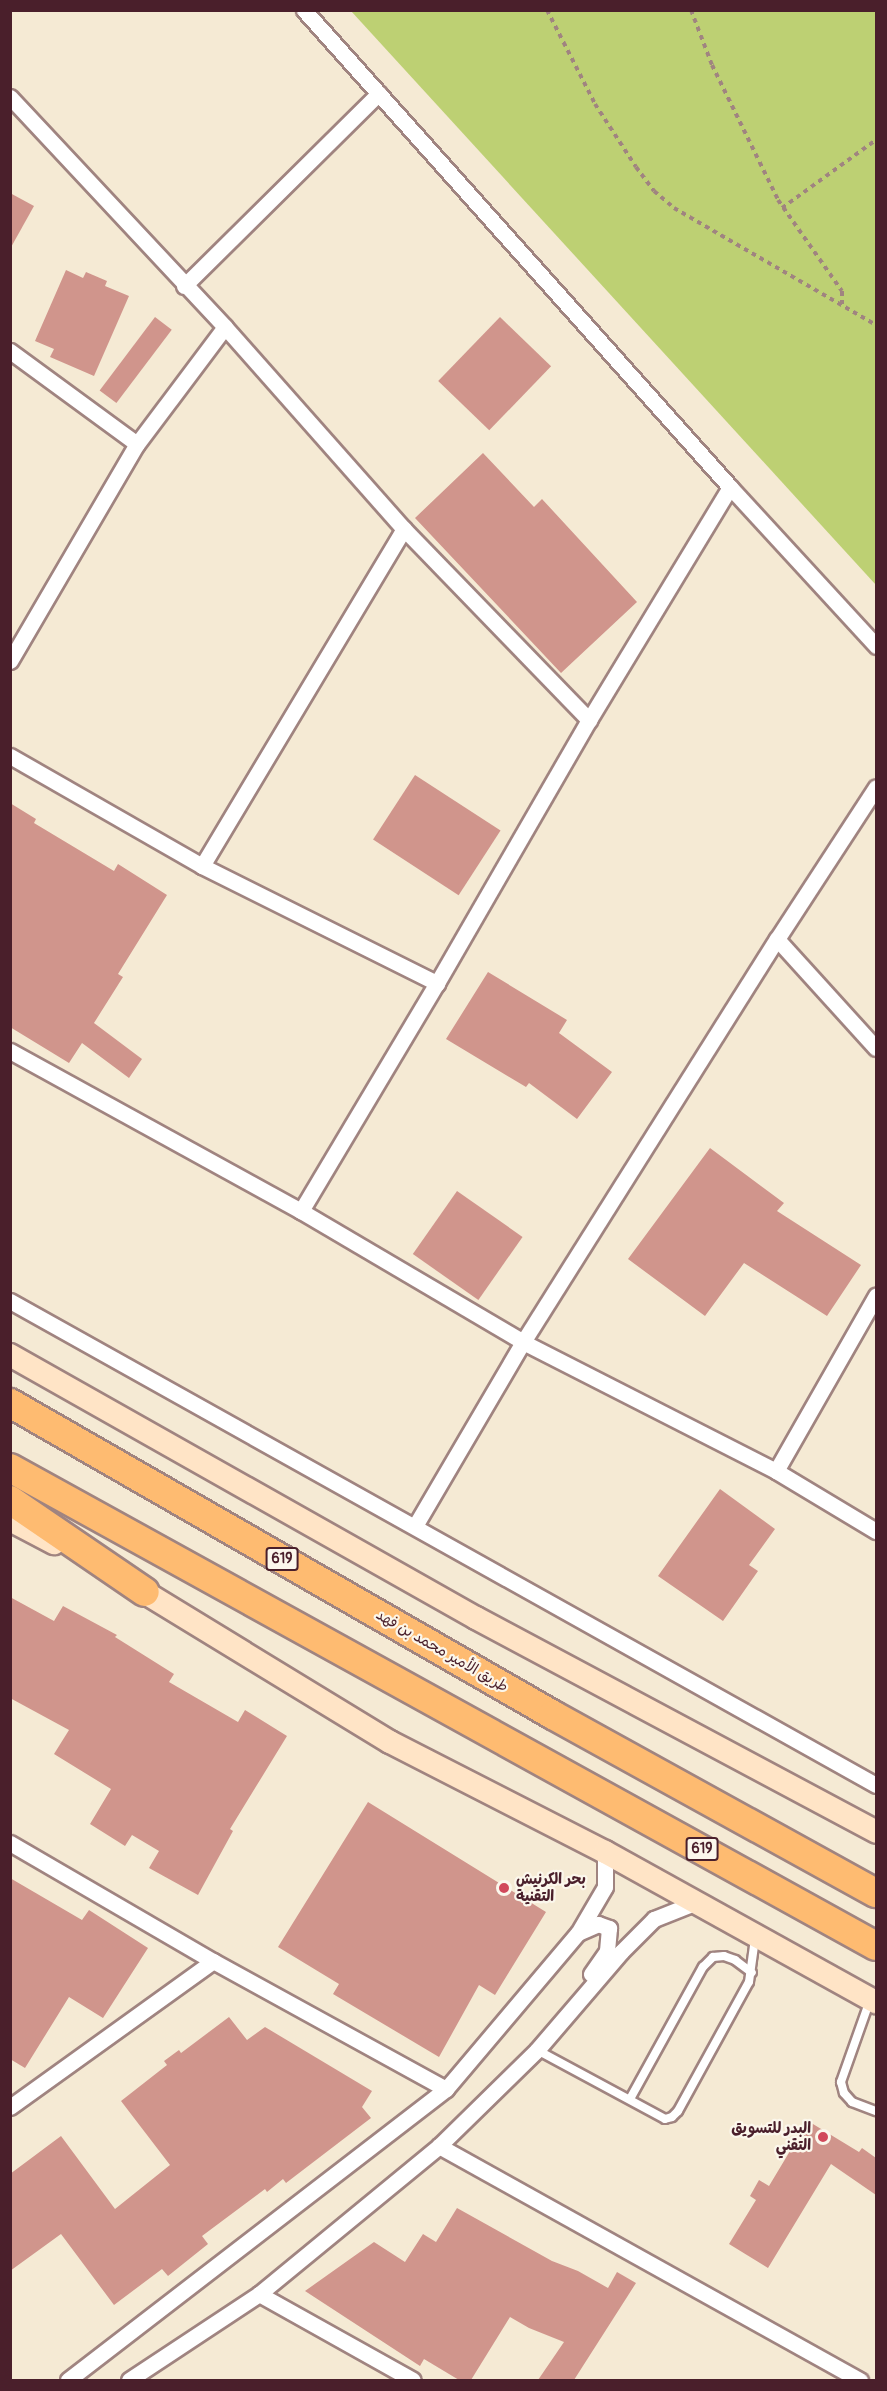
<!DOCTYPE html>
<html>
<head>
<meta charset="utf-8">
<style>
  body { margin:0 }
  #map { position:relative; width:887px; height:2391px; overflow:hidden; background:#f5ead4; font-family:Pangolin,"Playpen Sans Arabic",sans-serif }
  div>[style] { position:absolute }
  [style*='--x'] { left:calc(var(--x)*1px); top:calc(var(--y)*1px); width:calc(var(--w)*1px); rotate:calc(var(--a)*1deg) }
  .green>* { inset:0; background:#bdd073 }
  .building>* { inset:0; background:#d0958c; transform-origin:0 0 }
  .path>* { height:4px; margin-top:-2px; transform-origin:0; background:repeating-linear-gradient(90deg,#a08480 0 4.5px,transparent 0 9px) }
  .roads { filter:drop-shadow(2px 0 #a08480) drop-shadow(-2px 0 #a08480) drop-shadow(0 2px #a08480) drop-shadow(0 -2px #a08480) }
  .service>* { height:8px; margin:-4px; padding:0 4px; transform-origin:4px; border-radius:4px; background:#fff }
  .minor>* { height:15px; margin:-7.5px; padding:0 7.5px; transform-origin:7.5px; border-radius:7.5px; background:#fff }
  .secondary>* { height:22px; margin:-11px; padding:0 11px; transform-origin:11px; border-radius:11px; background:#ffe4c6 }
  .motorway>* { height:28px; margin:-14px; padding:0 14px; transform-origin:14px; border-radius:14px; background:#febb71 }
  .dots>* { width:16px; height:16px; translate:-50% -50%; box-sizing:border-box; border:3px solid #fbf7ec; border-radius:50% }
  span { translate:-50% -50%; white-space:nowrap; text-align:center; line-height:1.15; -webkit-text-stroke:4.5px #fbf7ec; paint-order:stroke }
  .shield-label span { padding:2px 4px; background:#fbf7ec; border:2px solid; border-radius:4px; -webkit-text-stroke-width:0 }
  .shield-label { font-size:14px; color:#4a1f2b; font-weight:700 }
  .street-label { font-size:15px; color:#4a1f2b }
  .poi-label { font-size:15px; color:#4a1f2b; font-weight:700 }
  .left { translate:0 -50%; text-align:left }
  .right { translate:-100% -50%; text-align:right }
  .frame { position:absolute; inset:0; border:12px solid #4a1f2b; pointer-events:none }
</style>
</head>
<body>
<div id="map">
  <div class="green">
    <i style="clip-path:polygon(351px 11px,876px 11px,876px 585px)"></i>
  </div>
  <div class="building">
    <i style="clip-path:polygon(10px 193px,34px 206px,10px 249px)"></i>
    <i style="clip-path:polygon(66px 270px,83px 278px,86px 272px,107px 281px,105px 286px,129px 296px,94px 376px,50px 357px,54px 349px,35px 341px)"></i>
    <i style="left:155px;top:317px;width:21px;height:92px;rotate:37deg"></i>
    <i style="left:500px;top:317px;width:71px;height:89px;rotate:44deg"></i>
    <i style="clip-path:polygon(483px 453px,534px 507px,542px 499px,637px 602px,561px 673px,415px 518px)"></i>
    <i style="left:415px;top:775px;width:102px;height:77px;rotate:33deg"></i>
    <i style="clip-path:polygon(10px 803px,36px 819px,34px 823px,114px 871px,118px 864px,167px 895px,118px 974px,123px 977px,94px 1023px,142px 1059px,129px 1078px,82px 1043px,69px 1063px,10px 1027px)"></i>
    <i style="clip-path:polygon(488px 972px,567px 1020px,559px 1033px,612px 1072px,577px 1119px,529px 1083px,526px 1087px,446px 1039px)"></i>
    <i style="clip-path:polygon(710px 1148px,784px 1203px,777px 1211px,861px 1265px,827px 1316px,744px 1263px,705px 1316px,628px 1259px)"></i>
    <i style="left:457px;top:1191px;width:80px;height:77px;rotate:35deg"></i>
    <i style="clip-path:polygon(720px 1489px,775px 1529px,749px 1565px,758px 1571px,723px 1621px,658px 1576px)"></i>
    <i style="clip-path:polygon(10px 1597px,54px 1621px,63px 1606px,117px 1635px,115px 1637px,174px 1674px,169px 1682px,238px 1722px,245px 1710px,287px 1736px,230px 1829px,233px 1831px,198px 1895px,149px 1868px,159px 1851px,132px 1835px,125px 1846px,90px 1824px,111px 1789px,54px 1754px,69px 1730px,10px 1698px)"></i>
    <i style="clip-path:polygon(368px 1802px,546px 1912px,495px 1995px,479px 1985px,439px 2057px,333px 1994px,339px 1984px,278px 1947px)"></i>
    <i style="clip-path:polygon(10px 1878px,82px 1920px,89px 1910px,148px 1948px,103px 2018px,69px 1997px,25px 2068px,10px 2059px)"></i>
    <i style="clip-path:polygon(229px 2017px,247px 2040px,265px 2027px,372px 2091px,362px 2107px,371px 2118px,286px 2183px,283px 2179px,267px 2192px,265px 2189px,202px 2236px,208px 2244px,168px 2276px,162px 2269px,114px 2305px,61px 2234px,10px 2271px,10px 2174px,61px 2136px,115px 2209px,170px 2165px,121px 2101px,167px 2065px,164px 2061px,179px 2050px,181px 2053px)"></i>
    <i style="clip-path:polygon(808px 2121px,859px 2152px,862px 2148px,876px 2158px,876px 2195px,831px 2164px,768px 2268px,729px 2244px,756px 2200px,750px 2196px,759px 2180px,769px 2186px)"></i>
    <i style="clip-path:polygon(457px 2208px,552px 2261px,578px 2271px,608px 2288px,617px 2272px,636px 2283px,574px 2380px,538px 2380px,564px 2342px,529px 2328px,510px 2317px,471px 2380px,459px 2380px,424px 2359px,420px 2366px,305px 2291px,374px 2242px,405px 2262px,423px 2234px,436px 2242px)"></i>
  </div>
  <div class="path">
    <i style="--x:547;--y:10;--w:106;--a:62.9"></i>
    <i style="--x:595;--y:104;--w:75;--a:56.9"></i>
    <i style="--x:636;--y:167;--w:30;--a:53"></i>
    <i style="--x:654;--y:191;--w:26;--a:40"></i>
    <i style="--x:674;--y:208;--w:233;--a:30.1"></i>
    <i style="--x:691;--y:10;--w:59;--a:69.1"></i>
    <i style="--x:712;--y:65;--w:150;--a:63.9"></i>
    <i style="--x:778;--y:200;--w:111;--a:54.9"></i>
    <i style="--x:842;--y:291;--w:14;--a:90"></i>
    <i style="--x:782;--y:208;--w:116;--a:-35.9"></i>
  </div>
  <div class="roads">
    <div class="service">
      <i style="--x:870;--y:2000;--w:87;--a:109.5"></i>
      <i style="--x:841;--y:2082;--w:11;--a:75"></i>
      <i style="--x:844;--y:2093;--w:12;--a:48"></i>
      <i style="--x:852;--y:2102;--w:26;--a:21"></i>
      <i style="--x:537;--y:2050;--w:145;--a:28.3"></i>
      <i style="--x:665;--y:2119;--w:7;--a:-16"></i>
      <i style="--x:672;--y:2117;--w:8;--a:-45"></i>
      <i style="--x:678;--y:2111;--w:147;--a:-61.2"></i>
      <i style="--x:749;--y:1982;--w:43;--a:-82.1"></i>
      <i style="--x:630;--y:2099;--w:151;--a:-61.1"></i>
      <i style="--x:703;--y:1967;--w:14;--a:-45"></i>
      <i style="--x:713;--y:1957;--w:11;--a:-5"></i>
      <i style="--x:724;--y:1956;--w:12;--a:20"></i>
      <i style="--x:735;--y:1960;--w:21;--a:37"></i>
    </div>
    <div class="minor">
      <i style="--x:304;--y:10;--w:640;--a:48.23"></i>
      <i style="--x:730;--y:487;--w:216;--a:47.4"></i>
      <i style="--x:10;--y:97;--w:315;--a:46.9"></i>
      <i style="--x:225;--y:327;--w:270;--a:48.5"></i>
      <i style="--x:404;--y:529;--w:266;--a:45.9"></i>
      <i style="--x:184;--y:286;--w:274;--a:-44.7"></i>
      <i style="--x:10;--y:351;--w:157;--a:36.2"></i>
      <i style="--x:10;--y:661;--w:251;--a:-59.7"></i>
      <i style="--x:137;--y:444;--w:146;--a:-53.1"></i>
      <i style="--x:10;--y:756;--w:221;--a:29.8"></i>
      <i style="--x:202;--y:866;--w:263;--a:26.5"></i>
      <i style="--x:202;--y:866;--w:393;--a:-59.1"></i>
      <i style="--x:777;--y:939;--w:147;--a:47.8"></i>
      <i style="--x:10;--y:1051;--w:332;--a:28.8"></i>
      <i style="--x:301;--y:1211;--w:258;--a:30.5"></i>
      <i style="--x:523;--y:1342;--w:284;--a:27"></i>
      <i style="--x:776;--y:1471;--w:117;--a:31"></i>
      <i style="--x:301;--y:1211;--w:265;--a:-59.2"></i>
      <i style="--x:437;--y:983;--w:304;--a:-60"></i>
      <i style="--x:589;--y:720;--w:272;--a:-58.8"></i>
      <i style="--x:10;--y:1301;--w:992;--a:29.2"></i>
      <i style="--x:776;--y:1471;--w:202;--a:-60.3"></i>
      <i style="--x:415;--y:1526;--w:213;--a:-59.6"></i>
      <i style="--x:523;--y:1342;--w:476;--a:-57.8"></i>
      <i style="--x:777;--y:939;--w:181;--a:-56.9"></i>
      <i style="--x:10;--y:1843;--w:235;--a:30.2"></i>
      <i style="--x:213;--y:1961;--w:266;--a:28.8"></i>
      <i style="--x:578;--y:1933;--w:22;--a:-24"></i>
      <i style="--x:598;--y:1924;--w:12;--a:20"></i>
      <i style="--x:609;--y:1928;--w:23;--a:95"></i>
      <i style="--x:607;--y:1951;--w:28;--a:125"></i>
      <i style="--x:10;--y:2107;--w:250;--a:-35.7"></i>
      <i style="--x:439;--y:2146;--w:482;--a:29.1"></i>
      <i style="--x:259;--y:2294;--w:176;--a:29.2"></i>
      <i style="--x:68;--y:2380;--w:477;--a:-37.6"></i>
      <i style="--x:446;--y:2089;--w:204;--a:-49.8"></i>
      <i style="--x:578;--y:1933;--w:53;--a:-59.6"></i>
      <i style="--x:605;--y:1887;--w:35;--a:-90"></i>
      <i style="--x:129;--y:2380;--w:156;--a:-33.5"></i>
      <i style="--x:259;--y:2294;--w:233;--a:-39.4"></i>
      <i style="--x:439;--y:2146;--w:137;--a:-44.4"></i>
      <i style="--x:537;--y:2050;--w:129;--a:-49.4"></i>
      <i style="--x:621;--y:1952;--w:47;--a:-45"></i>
      <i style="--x:654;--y:1919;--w:46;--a:-21.6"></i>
    </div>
    <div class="secondary">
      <i style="--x:10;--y:1355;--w:535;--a:29.44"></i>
      <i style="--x:476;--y:1618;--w:454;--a:28.1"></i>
      <i style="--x:10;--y:1520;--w:50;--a:27.6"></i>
      <i style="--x:131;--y:1584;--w:303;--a:31.4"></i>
      <i style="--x:390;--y:1742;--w:242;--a:27.1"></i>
      <i style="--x:605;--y:1852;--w:310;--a:29"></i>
    </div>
    <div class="motorway">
      <i style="--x:10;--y:1403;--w:626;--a:29.88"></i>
      <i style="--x:553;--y:1715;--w:369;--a:28.9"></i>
      <i style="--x:10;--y:1468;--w:989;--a:28.9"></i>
      <i style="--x:10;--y:1500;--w:163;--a:34.3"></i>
    </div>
  </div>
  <div class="dots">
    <i style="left:504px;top:1888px;background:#d1495b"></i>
    <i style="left:823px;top:2137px;background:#d1495b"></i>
  </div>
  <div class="shield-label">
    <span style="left:282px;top:1559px">619</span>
    <span style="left:702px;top:1849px">619</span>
  </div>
  <div class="street-label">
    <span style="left:442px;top:1651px;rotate:30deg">طريق الأمير محمد بن فهد</span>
  </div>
  <div class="poi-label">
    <span class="left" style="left:516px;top:1888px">بحر الكرنيش<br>التقنية</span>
    <span class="right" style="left:811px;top:2137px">البدر للتسويق<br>التقني</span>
  </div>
  <div class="frame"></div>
</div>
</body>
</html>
